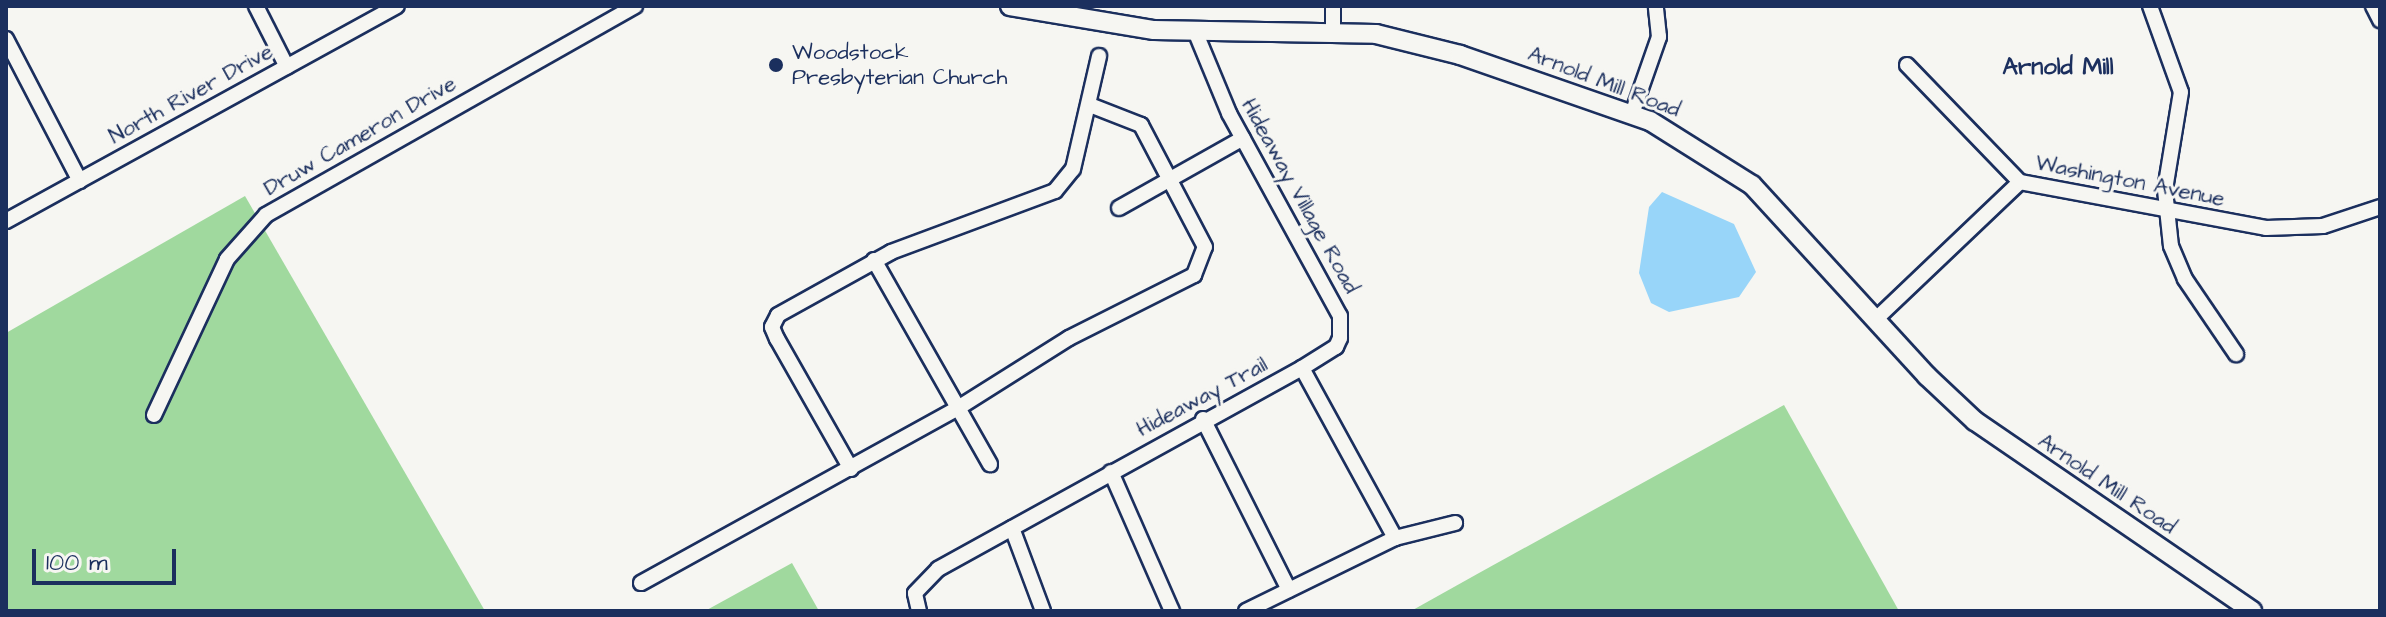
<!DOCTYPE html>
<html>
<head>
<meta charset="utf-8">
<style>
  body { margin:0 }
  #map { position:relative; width:2386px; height:617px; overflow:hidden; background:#f6f6f2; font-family:"Architects Daughter",sans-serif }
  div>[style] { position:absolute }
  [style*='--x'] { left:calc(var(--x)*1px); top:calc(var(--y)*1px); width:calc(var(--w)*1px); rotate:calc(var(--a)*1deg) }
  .green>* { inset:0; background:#a0d99e }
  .water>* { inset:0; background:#98d5f9 }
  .roads { filter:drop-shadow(2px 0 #1b2f5e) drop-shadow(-2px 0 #1b2f5e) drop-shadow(0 2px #1b2f5e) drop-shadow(0 -2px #1b2f5e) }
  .minor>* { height:14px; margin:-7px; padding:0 7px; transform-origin:7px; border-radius:7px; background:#f6f6f2 }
  .major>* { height:18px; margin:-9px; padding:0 9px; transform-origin:9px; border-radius:9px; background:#f6f6f2 }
  .dots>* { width:22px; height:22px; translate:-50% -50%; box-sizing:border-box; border:4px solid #f6f6f2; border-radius:50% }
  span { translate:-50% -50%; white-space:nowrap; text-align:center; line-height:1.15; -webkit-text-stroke:6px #f6f6f2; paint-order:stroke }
  .poi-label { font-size:22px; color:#1b2f5e }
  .left { translate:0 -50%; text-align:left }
  .street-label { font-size:22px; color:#1b2f5e }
  .neighbourhood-label { font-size:24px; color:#1b2f5e; font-weight:700 }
  .frame { position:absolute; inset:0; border:8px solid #1b2f5e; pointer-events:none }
  .scale { position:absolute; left:32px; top:549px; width:144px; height:36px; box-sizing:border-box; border:4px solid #1b2f5e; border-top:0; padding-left:10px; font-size:24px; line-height:28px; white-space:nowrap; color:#1b2f5e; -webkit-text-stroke:6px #f6f6f2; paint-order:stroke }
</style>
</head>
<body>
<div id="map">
  <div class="green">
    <i style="clip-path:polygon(245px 196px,485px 611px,6px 611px,6px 333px)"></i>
    <i style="clip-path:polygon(1784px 405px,1899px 611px,1411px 611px,1479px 573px)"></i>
    <i style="clip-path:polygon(792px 563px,819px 611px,705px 611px)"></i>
  </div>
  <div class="water">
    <i style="clip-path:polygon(1662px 192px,1734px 224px,1756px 272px,1739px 297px,1669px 312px,1651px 303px,1639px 273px,1649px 207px)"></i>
  </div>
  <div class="roads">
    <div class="minor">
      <i style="--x:256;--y:6;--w:68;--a:63.1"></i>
      <i style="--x:1333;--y:6;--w:25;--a:90"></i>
      <i style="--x:2150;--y:6;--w:91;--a:70.2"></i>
      <i style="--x:2181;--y:92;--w:99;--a:99.3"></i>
      <i style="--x:2165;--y:190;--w:56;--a:83.9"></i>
      <i style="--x:2171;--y:246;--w:36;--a:67"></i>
      <i style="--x:2185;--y:279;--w:91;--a:55.8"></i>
      <i style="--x:2373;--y:6;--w:16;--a:63"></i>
      <i style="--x:6;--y:39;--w:160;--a:62.5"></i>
      <i style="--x:1907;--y:65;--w:163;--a:46"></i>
      <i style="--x:1632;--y:114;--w:82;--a:-70.7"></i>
      <i style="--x:1659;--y:37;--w:31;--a:-96"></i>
      <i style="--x:1119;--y:208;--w:142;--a:-29.4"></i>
      <i style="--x:6;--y:221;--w:446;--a:-28.8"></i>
      <i style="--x:874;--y:260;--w:235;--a:60.4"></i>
      <i style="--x:1875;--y:320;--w:200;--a:-43.6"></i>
      <i style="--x:2020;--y:182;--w:250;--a:10.6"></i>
      <i style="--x:2266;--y:228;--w:57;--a:-2"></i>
      <i style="--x:2323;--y:226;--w:60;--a:-18.4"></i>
      <i style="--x:1302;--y:368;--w:194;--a:61.3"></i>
      <i style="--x:154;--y:415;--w:172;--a:-64.9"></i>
      <i style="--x:227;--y:259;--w:59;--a:-48.4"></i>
      <i style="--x:266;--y:215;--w:424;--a:-29.5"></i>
      <i style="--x:1203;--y:419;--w:191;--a:63.3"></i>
      <i style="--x:851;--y:469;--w:150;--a:-119.6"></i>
      <i style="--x:777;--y:339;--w:13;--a:-113"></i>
      <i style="--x:772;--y:327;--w:13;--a:-63"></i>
      <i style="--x:778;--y:315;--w:129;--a:-29.1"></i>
      <i style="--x:891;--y:252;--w:175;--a:-20.4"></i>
      <i style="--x:1055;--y:191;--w:28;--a:-51"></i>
      <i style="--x:1073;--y:169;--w:116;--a:-77"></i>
      <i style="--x:1111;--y:472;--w:152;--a:66.3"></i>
      <i style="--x:1012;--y:528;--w:89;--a:69.5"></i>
      <i style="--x:641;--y:583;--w:362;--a:-28.9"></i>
      <i style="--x:958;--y:408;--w:131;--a:-32.2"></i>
      <i style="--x:1069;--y:338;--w:140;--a:-26.7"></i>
      <i style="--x:1194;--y:275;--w:30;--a:-69"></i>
      <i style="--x:1205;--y:247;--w:138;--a:-117.7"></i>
      <i style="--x:1141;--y:125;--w:55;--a:-158.6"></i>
      <i style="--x:919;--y:611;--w:18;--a:-103"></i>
      <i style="--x:915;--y:593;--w:33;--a:-46"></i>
      <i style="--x:938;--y:569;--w:416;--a:-28.9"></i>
      <i style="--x:1302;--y:368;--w:40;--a:-32"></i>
      <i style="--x:1336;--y:347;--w:10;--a:-66"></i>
      <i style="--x:1340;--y:338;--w:22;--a:-90"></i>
      <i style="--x:1340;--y:316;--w:231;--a:-118.7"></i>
      <i style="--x:1229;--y:113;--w:89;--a:-112.5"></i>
      <i style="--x:1246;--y:611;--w:166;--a:-26.1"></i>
      <i style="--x:1395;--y:538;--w:62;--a:-14"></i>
    </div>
    <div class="major">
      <i style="--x:1010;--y:6;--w:146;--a:9.5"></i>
      <i style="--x:1154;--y:30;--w:222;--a:1"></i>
      <i style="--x:1376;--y:34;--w:87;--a:14"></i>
      <i style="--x:1460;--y:55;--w:201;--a:19.2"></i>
      <i style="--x:1650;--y:121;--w:120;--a:32.1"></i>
      <i style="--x:1752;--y:185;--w:259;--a:47.5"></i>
      <i style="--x:1927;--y:376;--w:66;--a:43.2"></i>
      <i style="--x:1975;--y:421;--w:336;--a:34.4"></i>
    </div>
  </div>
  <div class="dots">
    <i style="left:776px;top:65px;background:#1b2f5e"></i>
  </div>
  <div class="poi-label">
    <span class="left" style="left:792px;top:65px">Woodstock<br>Presbyterian Church</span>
  </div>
  <div class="street-label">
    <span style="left:1604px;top:82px;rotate:21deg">Arnold Mill Road</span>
    <span style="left:191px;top:94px;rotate:-29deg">North River Drive</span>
    <span style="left:360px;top:136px;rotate:-30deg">Druw Cameron Drive</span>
    <span style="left:2130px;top:181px;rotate:11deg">Washington Avenue</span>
    <span style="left:1300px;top:196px;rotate:61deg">Hideaway Village Road</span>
    <span style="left:1202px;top:397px;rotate:-28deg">Hideaway Trail</span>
    <span style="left:2107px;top:484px;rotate:34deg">Arnold Mill Road</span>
  </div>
  <div class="neighbourhood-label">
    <span style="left:2058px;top:68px">Arnold Mill</span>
  </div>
  <div class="frame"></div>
  <div class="scale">100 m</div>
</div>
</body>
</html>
